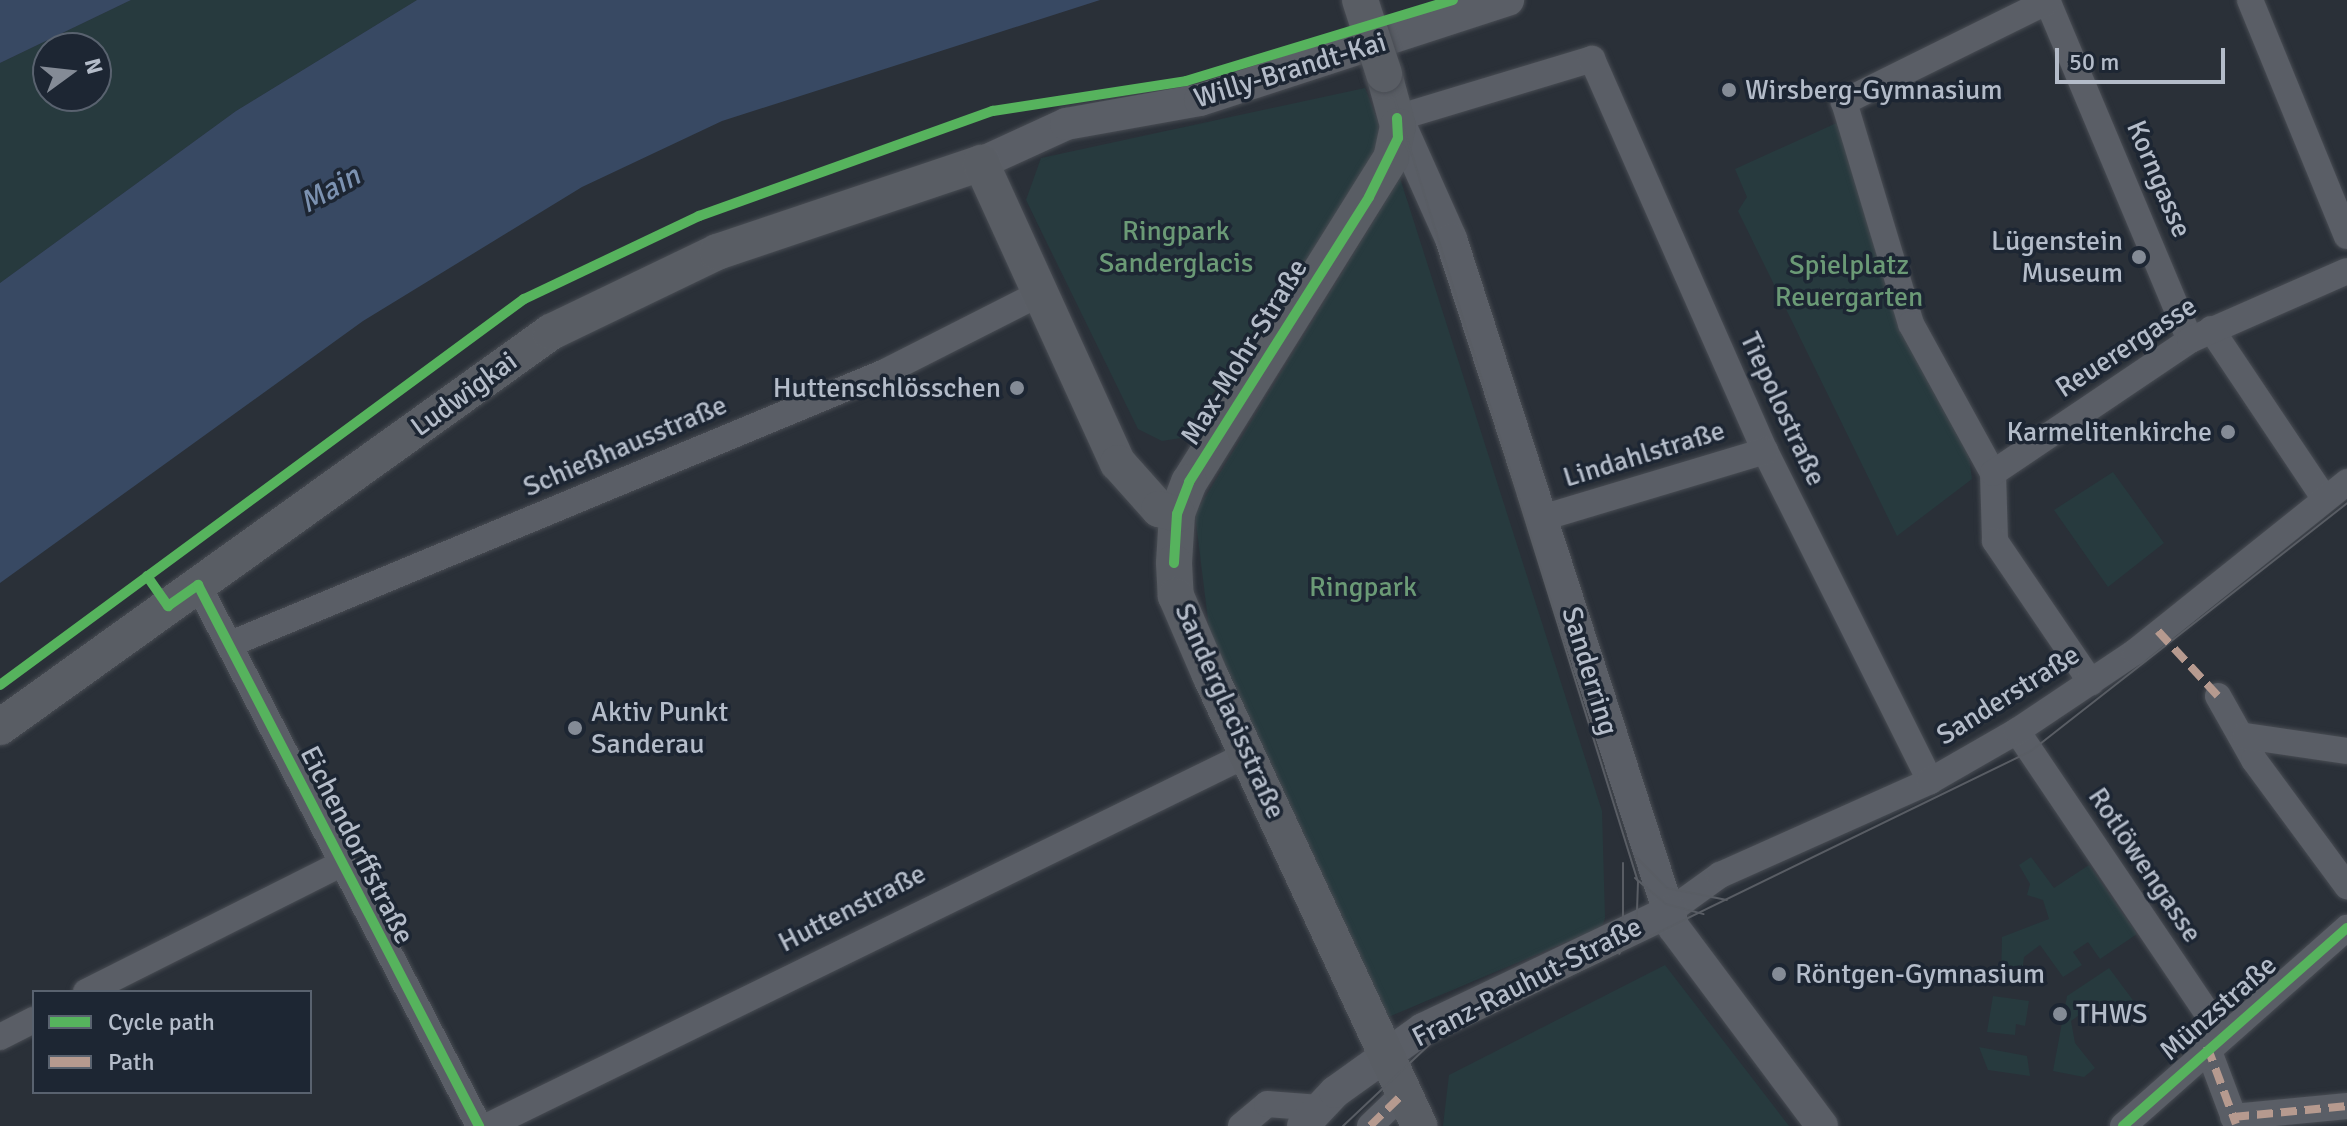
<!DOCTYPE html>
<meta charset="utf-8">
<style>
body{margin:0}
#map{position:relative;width:2347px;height:1126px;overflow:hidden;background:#2a3038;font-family:Signika,sans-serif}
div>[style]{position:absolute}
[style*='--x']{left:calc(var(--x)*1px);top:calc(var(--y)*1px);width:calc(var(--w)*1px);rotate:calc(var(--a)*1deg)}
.green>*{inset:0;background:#273a3e}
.water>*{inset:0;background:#384963}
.roads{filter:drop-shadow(0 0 2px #484c53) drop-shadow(0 0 2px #484c53)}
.minor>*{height:26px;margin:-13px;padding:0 13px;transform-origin:13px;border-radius:13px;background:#5a5e66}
.tertiary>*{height:32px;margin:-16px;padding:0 16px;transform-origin:16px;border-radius:16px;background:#5a5e66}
.secondary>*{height:36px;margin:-18px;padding:0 18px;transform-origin:18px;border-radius:18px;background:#595d64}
.tram>*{height:2px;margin:-1px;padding:0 1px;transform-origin:1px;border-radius:1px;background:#595d64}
.bridges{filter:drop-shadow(0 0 2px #484c53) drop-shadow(0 0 2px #484c53)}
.secondary-bridge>*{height:36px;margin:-18px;padding:0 18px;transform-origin:18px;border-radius:18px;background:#595d64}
.quiet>*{height:8px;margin-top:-4px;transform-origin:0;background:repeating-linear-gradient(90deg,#b69a8f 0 16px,transparent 0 24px)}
.cycleway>*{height:10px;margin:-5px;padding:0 5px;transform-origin:5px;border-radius:5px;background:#56b35d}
.dots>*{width:22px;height:22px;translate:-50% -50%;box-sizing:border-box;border:4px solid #1d2633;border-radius:50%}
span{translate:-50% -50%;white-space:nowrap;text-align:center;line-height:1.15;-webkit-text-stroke:7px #1d2633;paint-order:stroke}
.street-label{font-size:28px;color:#b4bcc9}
.poi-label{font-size:28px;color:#b4bcc9}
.left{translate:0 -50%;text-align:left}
.right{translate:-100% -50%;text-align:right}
.park-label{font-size:28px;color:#6b9a76}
.water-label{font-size:30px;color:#7c92b1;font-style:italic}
.legend{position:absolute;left:32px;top:990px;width:280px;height:104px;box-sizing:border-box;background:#1d2633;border:2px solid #59626f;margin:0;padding:10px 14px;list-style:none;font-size:24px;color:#b4bcc9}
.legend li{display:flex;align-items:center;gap:16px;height:40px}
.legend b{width:40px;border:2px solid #59626f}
.north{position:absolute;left:32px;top:32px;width:80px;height:80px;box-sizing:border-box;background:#1d2633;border:2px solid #59626f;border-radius:50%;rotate:75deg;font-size:22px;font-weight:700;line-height:32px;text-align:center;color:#b4bcc9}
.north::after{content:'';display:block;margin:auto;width:28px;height:36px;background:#848b96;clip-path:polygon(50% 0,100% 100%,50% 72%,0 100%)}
.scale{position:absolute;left:2055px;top:48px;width:170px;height:36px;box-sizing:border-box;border:4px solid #b4bcc9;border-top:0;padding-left:10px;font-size:24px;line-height:28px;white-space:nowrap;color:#b4bcc9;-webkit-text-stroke:6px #1d2633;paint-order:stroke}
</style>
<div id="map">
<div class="green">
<div style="clip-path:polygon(evenodd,131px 0,417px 0,236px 111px,0 283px,0 63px,131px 0,48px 48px,96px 48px,96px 96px,48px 96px,48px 48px)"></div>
<div style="clip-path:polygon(1365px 88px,1379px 124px,1377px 145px,1347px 205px,1181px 438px,1162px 441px,1138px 429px,1026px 200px,1041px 158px)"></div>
<div style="clip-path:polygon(1841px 121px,1889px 299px,1969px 457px,1972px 479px,1897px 536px,1738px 211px,1747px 197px,1735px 169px)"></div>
<div style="clip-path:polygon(1400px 178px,1602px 811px,1605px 918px,1602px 927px,1386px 1018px,1210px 636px,1195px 514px)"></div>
<div style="clip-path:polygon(2113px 472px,2164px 543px,2108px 587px,2054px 510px)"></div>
<div style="clip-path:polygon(2031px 857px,2054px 888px,2089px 865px,2137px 934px,2100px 959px,2088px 942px,2073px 952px,2082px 965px,2063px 977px,2040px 945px,2024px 957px,2021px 981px,2001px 979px,2002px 937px,2049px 919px,2043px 900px,2027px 895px,2030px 884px,2019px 865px)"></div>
<div style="clip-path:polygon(1665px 965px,1789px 1126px,1443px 1126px,1449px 1075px)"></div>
<div style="clip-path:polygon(2109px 968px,2135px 1003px,2117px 1015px,2097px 1002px,2071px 1021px,2075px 1043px,2095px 1068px,2084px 1077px,2053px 1071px,2067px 996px)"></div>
<div style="clip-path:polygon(1993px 996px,2029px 1001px,2025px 1026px,2016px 1024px,2015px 1035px,1987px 1032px)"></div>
<div style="clip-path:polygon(1979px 1047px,2027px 1056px,2030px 1076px,1988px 1070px)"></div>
</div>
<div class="water">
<div style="clip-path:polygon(0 0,131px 0,0 63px)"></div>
<div style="clip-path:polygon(417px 0,1100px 0,722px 121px,582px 187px,363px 321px,0 583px,0 283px,236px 111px)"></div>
</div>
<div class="roads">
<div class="minor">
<div style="--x:2047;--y:0;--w:369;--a:67.2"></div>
<div style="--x:2250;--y:0;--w:255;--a:67.7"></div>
<div style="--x:2048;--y:1;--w:228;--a:153.7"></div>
<div style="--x:1844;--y:102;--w:232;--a:73.2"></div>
<div style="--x:1911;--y:324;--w:170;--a:61.2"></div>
<div style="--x:1993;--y:473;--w:68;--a:88.3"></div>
<div style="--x:1995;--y:541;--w:171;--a:55.8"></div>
<div style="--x:1397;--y:118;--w:204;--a:-16.8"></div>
<div style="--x:1592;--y:59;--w:428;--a:66.2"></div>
<div style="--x:1765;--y:451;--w:369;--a:63.4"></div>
<div style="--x:2211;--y:329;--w:203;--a:56.2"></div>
<div style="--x:1993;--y:473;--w:238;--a:-34"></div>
<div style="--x:2190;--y:340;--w:171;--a:-23.7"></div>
<div style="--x:1542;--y:518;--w:233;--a:-16.7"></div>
<div style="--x:198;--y:585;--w:610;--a:62.55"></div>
<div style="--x:233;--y:643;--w:706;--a:-22.57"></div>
<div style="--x:885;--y:372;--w:170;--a:-26.9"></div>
<div style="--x:2218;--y:696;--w:73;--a:60.6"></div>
<div style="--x:2254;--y:760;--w:157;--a:53.6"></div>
<div style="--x:2017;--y:731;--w:365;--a:56"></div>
<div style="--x:2245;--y:736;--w:103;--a:8.4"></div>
<div style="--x:1670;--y:911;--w:62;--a:-35.8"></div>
<div style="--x:1720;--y:875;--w:230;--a:-24.1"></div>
<div style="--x:1930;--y:781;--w:100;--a:-29.9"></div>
<div style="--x:2017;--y:731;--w:142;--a:-33.8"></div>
<div style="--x:2135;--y:652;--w:272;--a:-38.7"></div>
<div style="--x:86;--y:992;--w:284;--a:-26.7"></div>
<div style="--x:0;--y:1037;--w:38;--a:-27"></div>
<div style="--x:2207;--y:1046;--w:85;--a:69.4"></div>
<div style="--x:2233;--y:1117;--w:115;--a:-5.5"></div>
<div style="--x:488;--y:1126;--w:846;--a:-26.08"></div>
<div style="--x:1241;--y:1126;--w:34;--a:-40"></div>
<div style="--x:1267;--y:1104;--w:53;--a:4.3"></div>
<div style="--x:1370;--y:1126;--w:46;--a:-44.1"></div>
<div style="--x:2123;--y:1126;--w:299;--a:-41.5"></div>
</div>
<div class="tertiary">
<div style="--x:1397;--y:118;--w:133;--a:65.9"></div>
<div style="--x:1451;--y:239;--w:724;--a:72.07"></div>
<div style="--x:1674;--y:928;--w:247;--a:53.2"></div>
<div style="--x:981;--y:163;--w:94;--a:-24.6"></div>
<div style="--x:1066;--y:124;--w:136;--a:-10.2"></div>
<div style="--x:1200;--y:100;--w:324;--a:-18"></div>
<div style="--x:1303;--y:1126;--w:47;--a:-46.7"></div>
<div style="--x:1335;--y:1092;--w:108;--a:-35.6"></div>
<div style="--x:1423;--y:1029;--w:274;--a:-25.5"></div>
</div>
<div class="secondary">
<div style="--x:1384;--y:74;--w:54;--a:74.9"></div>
<div style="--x:1398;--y:126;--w:33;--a:102"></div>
<div style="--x:1391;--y:158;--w:382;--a:121.9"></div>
<div style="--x:1189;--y:482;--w:34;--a:111"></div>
<div style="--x:1177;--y:514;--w:49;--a:93.5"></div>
<div style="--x:1174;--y:563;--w:33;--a:87"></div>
<div style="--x:1176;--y:596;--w:86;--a:66.7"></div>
<div style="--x:1210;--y:675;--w:497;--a:65.1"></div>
<div style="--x:0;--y:727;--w:678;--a:-35.64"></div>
<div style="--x:551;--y:332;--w:184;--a:-25.7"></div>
<div style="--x:717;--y:252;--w:279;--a:-18.6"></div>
<div style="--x:981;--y:163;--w:330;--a:65.5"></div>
<div style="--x:1118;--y:463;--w:62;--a:48.3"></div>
<div style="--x:1159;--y:509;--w:19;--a:16"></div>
</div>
</div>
<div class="tram">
<div style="--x:1364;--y:0;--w:924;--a:72.74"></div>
<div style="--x:1638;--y:882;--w:37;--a:92"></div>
<div style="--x:1637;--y:919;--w:39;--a:117"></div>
<div style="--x:1635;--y:856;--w:45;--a:45"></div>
<div style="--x:1667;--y:888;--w:61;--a:11.3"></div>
<div style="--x:1635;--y:878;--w:40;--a:40"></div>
<div style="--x:1666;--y:904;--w:39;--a:15"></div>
<div style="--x:1595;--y:962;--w:53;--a:-58.1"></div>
<div style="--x:1623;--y:917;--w:54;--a:-90"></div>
<div style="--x:1343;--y:1126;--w:121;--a:-43.3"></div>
<div style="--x:1431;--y:1043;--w:667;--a:-25.95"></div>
<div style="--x:2031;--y:751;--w:402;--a:-38.1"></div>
</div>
<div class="bridges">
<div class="secondary-bridge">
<div style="--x:1360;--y:0;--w:78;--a:72"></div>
</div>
</div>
<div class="quiet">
<div style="--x:2158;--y:631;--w:88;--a:47.3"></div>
<div style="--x:2207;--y:1046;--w:83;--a:69.6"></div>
<div style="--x:2233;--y:1117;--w:115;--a:-5.5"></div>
<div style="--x:1370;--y:1126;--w:46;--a:-44.1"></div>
</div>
<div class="cycleway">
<div style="--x:1174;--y:563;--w:49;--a:-86.5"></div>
<div style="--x:1177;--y:514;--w:34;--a:-69"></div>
<div style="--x:1189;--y:482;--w:337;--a:-57.7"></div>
<div style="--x:1369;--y:197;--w:66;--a:-63.8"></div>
<div style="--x:1398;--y:138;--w:20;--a:-93"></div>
<div style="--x:147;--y:576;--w:37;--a:55"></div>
<div style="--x:168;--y:606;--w:37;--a:-35"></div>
<div style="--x:198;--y:585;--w:610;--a:62.55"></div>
<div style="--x:0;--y:685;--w:651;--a:-36.38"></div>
<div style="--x:524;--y:299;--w:194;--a:-25.4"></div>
<div style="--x:699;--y:216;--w:312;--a:-19.7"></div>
<div style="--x:993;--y:111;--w:195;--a:-8.8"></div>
<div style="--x:1186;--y:81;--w:279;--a:-16.9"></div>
<div style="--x:2123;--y:1126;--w:299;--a:-41.5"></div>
</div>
<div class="dots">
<div style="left:1729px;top:90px;background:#848b96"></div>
<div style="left:2139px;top:257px;background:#848b96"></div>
<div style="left:1017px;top:388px;background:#848b96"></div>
<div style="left:2228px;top:432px;background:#848b96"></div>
<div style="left:575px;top:728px;background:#848b96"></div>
<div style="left:1779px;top:974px;background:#848b96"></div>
<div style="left:2060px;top:1014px;background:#848b96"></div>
</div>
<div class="street-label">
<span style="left:1290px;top:70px;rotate:-17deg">Willy-Brandt-Kai</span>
<span style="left:2159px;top:179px;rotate:67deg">Korngasse</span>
<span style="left:2126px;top:347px;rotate:-33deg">Reuerergasse</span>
<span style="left:1244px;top:352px;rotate:-58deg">Max-Mohr-Straße</span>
<span style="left:464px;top:394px;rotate:-36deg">Ludwigkai</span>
<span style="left:1783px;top:409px;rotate:65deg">Tiepolostraße</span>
<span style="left:625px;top:446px;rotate:-23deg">Schießhausstraße</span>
<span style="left:1644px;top:454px;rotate:-17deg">Lindahlstraße</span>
<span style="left:1590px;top:671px;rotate:73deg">Sanderring</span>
<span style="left:2008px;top:695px;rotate:-32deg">Sanderstraße</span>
<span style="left:1230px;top:711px;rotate:66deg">Sanderglacisstraße</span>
<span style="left:357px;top:845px;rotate:63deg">Eichendorffstraße</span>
<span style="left:2145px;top:865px;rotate:56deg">Rotlöwengasse</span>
<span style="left:852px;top:908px;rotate:-27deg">Huttenstraße</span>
<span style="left:1527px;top:982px;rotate:-27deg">Franz-Rauhut-Straße</span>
<span style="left:2218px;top:1008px;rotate:-41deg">Münzstraße</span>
</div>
<div class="poi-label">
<span class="left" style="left:1745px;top:90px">Wirsberg-Gymnasium</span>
<span class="right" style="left:2123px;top:257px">Lügenstein<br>Museum</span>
<span class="right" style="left:1001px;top:388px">Huttenschlösschen</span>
<span class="right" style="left:2212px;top:432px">Karmelitenkirche</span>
<span class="left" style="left:591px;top:728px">Aktiv Punkt<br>Sanderau</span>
<span class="left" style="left:1795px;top:974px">Röntgen-Gymnasium</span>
<span class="left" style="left:2076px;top:1014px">THWS</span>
</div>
<div class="park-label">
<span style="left:1176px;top:247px">Ringpark<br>Sanderglacis</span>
<span style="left:1849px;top:281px">Spielplatz<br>Reuergarten</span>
<span style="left:1363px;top:587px">Ringpark</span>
</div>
<div class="water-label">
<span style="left:330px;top:190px;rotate:-30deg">Main</span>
</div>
<ul class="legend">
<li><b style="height:10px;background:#56b35d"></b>Cycle path</li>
<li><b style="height:10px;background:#b69a8f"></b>Path</li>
</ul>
<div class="north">N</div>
<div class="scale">50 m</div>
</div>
